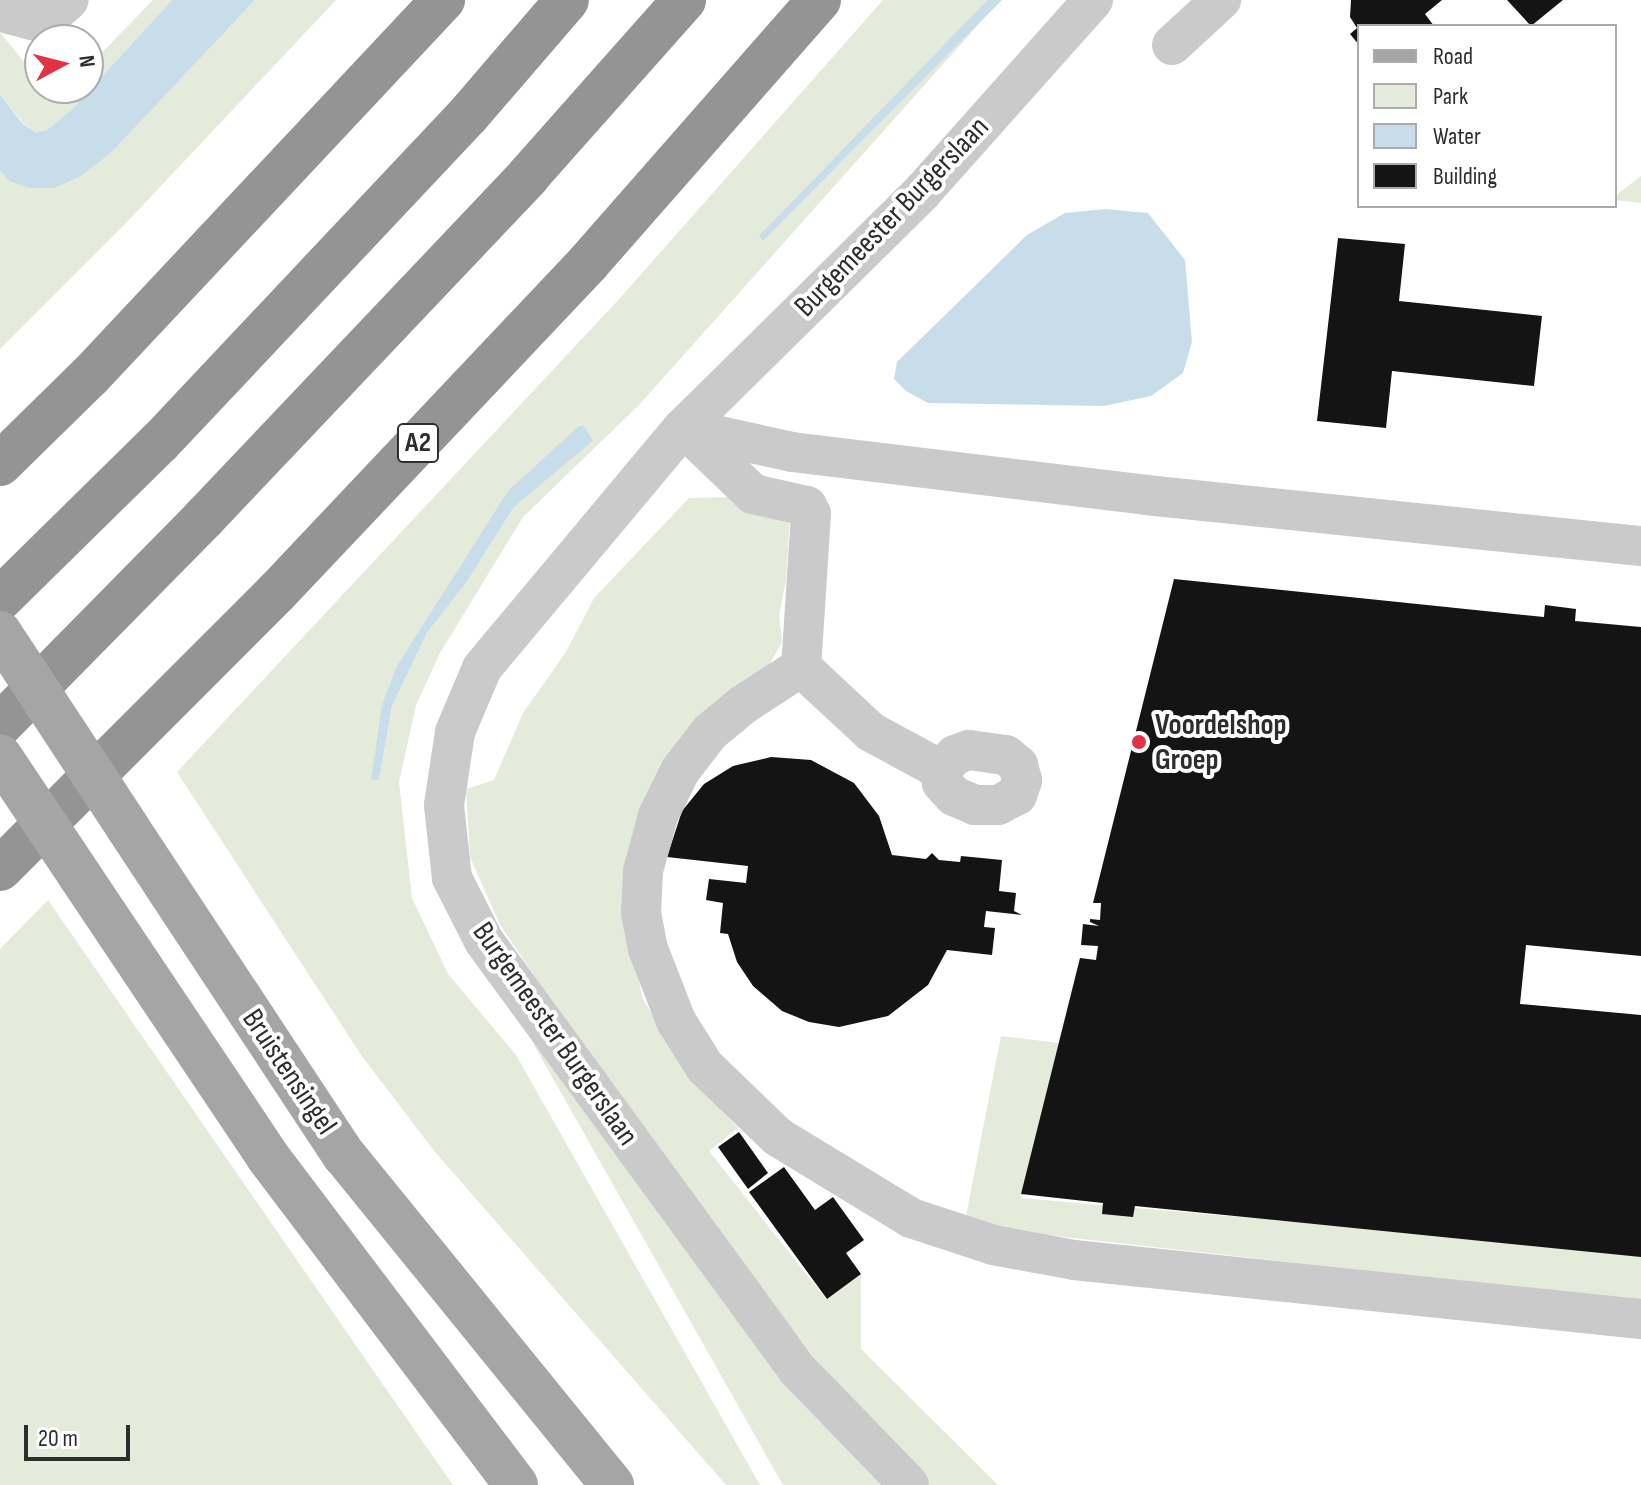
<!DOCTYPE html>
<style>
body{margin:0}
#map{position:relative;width:1641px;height:1485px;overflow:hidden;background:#fff;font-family:"Sofia Sans Condensed",sans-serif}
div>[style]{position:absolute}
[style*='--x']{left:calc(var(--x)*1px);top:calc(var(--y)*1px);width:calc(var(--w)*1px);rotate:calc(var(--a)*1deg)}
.green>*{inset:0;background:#e4ebdb}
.water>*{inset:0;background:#c7deea}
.building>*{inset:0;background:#141414}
.minor>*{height:40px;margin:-20px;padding:0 20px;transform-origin:20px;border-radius:20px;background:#cacaca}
.major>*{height:44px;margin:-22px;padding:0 22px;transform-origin:22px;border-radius:22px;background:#a5a5a5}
.highway>*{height:44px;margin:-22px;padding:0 22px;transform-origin:22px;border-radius:22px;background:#949494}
.major-bridge>*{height:44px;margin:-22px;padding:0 22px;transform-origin:22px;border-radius:22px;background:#a5a5a5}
.dots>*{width:22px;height:22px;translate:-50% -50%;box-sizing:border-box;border:4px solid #fff;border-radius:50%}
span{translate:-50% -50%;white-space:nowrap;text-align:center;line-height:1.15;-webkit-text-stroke:8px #fff;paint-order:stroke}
.shield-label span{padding:2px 6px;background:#fff;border:2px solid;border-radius:6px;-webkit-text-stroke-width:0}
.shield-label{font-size:28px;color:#2d2d2d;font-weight:700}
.street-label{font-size:30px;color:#2d2d2d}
.poi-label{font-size:30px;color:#2d2d2d;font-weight:700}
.left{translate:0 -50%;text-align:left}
.legend{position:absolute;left:1357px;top:24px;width:260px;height:184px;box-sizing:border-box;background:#fff;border:2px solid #ababab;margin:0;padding:10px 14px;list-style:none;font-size:24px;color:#2d2d2d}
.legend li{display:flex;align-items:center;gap:16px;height:40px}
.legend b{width:40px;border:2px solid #ababab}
.north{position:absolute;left:24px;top:24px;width:80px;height:80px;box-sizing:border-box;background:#fff;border:2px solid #ababab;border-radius:50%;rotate:83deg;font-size:22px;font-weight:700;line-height:32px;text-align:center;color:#2d2d2d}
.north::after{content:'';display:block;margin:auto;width:28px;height:36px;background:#e23247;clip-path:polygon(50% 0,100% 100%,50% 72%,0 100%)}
.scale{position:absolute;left:24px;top:1425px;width:106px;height:36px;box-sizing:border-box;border:4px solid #2d2d2d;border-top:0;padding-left:10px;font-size:24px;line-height:28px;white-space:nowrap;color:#2d2d2d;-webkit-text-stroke:6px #fff;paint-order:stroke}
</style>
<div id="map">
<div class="green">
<div style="clip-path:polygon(153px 0,172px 0,71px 110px,47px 130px,37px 134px,23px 123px,0 95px,0 32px,40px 82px,40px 88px,45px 88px,56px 101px,68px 88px,88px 88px,88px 67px)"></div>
<div style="clip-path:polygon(255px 0,336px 0,126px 223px,0 349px,0 171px,9px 181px,111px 153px)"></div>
<div style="clip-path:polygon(evenodd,883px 0,987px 0,760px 236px,763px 241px,987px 15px,639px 405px,523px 517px,440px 653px,416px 705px,399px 782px,412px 898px,448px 974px,516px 1055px,760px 1485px,726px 1485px,435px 1152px,361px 1055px,177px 772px,621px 297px,883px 0,593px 441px,514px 507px,466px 583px,427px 633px,392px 706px,379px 779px,382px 705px,508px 491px,593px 441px)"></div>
<div style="clip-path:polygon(1641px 176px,1641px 203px,1615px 200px,1615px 196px)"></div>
<div style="clip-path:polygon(735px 497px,790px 517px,786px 580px,779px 615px,782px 642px,761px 680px,657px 778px,626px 855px,627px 929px,643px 999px,686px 1072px,738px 1128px,709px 1151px,826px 1299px,861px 1274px,861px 1349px,998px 1485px,927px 1485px,809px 1351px,593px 1062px,500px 925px,470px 857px,466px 789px,494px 780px,523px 713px,566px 652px,594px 598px,689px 498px)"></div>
<div style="clip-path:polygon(48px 900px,377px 1376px,453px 1485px,0 1485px,0 949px)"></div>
<div style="clip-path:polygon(1001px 1036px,1059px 1043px,1021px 1198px,1641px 1252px,1641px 1301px,964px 1226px)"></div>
<div style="clip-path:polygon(541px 1043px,884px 1485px,783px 1485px,534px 1045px)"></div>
</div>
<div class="water">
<div style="clip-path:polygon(172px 0,255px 0,111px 153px,79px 177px,54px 188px,30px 188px,9px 181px,0 171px,0 95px,23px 124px,37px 133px,47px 130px,71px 110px)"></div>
<div style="clip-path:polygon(987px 0,1002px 0,763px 241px,759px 236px)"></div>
<div style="clip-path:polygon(1105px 209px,1148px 213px,1185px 260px,1192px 342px,1183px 373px,1151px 396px,1104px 406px,928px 403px,906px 391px,894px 379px,897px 362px,1027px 235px,1065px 213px)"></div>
<div style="clip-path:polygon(579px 426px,584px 426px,593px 441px,514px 507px,466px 583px,427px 633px,392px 706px,379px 780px,371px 780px,382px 705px,397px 666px,508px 491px)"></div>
</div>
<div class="building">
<div style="clip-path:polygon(1351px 0,1442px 0,1425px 14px,1434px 26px,1359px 26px,1359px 45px,1350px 34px,1357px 28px,1350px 17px)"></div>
<div style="clip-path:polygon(1507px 0,1563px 0,1531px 26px)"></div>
<div style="clip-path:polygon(1338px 238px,1405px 244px,1399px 301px,1542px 316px,1534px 386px,1392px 371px,1386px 428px,1317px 421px)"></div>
<div style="clip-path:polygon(1174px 579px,1544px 617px,1545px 605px,1576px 609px,1575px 621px,1641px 627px,1641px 956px,1526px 945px,1520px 1004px,1641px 1015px,1641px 1257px,1135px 1206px,1133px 1217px,1102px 1214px,1103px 1203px,1021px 1194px,1080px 958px,1096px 960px,1098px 946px,1081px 945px,1083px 924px,1099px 926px,1090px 922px,1090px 919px,1100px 920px,1101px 903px,1093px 903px)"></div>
<div style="clip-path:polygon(771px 757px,811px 760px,854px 783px,879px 816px,892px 855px,926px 859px,932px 853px,939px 860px,960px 862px,961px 856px,1002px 860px,999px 891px,1016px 893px,1014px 911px,1022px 915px,986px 911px,984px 927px,995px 928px,992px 955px,947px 950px,928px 985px,888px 1016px,839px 1027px,809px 1022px,782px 1011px,753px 986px,737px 962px,728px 934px,720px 933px,723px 903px,706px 900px,709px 879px,746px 883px,748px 866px,667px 857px,682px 811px,704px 784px,733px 766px)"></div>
<div style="clip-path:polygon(739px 1132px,768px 1173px,748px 1189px,718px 1147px)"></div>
<div style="clip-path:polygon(784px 1167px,815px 1210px,833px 1197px,864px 1240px,846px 1253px,861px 1274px,827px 1299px,749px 1192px)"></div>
</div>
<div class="minor">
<div style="--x:0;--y:2;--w:15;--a:53"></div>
<div style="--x:9;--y:14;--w:24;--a:15"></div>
<div style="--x:32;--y:20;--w:24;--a:-19"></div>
<div style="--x:55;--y:12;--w:18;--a:-41"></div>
<div style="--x:1172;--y:45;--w:67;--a:-42.6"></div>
<div style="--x:683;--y:428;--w:112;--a:12.4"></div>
<div style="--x:792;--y:452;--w:357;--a:6.9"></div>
<div style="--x:1146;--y:495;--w:498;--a:5.9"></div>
<div style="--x:685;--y:429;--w:94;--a:43.7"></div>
<div style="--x:753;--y:494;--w:55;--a:12.5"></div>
<div style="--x:807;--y:506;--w:9;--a:63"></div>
<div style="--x:811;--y:514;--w:153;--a:93.7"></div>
<div style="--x:801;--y:667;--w:68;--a:147"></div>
<div style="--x:744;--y:704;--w:44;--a:140.5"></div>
<div style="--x:710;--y:732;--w:49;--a:127.6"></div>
<div style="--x:680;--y:771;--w:50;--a:116.1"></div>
<div style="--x:658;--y:816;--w:57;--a:105.3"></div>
<div style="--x:643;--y:871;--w:42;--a:92.7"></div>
<div style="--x:641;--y:913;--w:37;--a:79"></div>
<div style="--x:648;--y:949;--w:77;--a:68.7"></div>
<div style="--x:676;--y:1021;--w:54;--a:57.8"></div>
<div style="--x:705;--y:1067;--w:101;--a:43.8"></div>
<div style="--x:778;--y:1137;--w:156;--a:31.3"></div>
<div style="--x:911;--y:1218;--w:86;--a:18.2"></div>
<div style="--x:993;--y:1245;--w:82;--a:10.5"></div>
<div style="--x:1074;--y:1260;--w:570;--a:5.94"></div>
<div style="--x:801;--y:667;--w:96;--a:42.9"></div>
<div style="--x:871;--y:732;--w:80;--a:28.5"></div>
<div style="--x:969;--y:750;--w:37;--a:8"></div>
<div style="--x:1006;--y:755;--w:16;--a:40"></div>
<div style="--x:1018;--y:765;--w:16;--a:75"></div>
<div style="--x:1022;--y:780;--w:16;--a:108"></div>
<div style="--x:1017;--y:795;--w:21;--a:152"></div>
<div style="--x:998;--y:805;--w:23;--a:180"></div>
<div style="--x:975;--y:805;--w:23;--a:-157"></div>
<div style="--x:954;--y:796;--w:18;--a:-133"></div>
<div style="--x:942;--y:783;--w:13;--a:-94"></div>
<div style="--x:941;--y:770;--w:21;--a:-47"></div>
<div style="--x:955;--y:755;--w:15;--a:-20"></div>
<div style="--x:909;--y:1485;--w:161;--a:-134"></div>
<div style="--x:797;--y:1369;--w:530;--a:-126.18"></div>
<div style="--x:484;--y:941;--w:71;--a:-116.9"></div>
<div style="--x:452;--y:878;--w:73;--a:-96.3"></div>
<div style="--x:444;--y:805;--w:74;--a:-81.4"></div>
<div style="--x:455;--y:732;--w:69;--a:-67.1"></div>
<div style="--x:482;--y:668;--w:313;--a:-50.1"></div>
<div style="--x:683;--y:428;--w:336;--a:-44.6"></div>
<div style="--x:922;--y:192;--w:257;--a:-48.3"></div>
</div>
<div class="major">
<div style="--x:128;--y:828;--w:392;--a:56.6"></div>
<div style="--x:344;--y:1155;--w:425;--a:50.9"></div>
<div style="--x:80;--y:876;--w:338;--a:56.2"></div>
<div style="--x:268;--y:1157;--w:411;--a:52.9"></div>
</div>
<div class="highway">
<div style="--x:0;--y:464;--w:126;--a:-44.4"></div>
<div style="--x:90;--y:376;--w:516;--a:-46.81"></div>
<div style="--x:0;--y:599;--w:224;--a:-44.5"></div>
<div style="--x:160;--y:442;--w:451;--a:-46.7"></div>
<div style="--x:469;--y:114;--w:150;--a:-49.3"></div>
<div style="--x:0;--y:725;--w:291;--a:-45.4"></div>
<div style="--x:204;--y:518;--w:471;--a:-46.5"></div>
<div style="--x:528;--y:176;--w:235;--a:-48.4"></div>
<div style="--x:0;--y:869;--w:392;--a:-45"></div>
<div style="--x:277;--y:592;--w:453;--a:-46.6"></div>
<div style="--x:588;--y:263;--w:350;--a:-48.7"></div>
</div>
<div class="major-bridge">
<div style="--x:0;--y:633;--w:233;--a:56.7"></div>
<div style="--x:0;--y:756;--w:144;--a:56.3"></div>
</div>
<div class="dots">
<div style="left:1139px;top:742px;background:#e23247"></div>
</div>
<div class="shield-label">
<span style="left:418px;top:443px">A2</span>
</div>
<div class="street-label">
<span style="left:892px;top:217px;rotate:-46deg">Burgemeester Burgerslaan</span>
<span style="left:555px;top:1034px;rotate:55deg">Burgemeester Burgerslaan</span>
<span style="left:289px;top:1072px;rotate:56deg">Bruistensingel</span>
</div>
<div class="poi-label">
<span class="left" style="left:1155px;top:742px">Voordelshop<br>Groep</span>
</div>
<ul class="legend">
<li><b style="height:10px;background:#a5a5a5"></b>Road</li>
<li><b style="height:22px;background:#e4ebdb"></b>Park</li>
<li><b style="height:22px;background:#c7deea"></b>Water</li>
<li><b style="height:22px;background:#141414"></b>Building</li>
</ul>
<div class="north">N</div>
<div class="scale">20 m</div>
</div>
